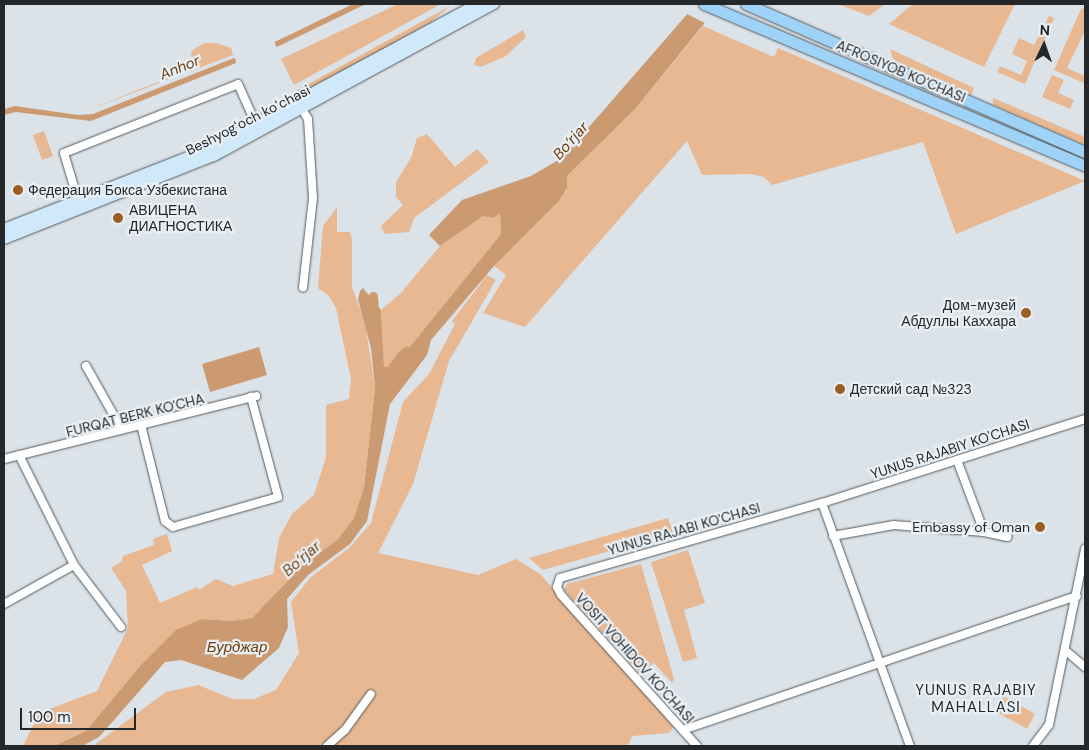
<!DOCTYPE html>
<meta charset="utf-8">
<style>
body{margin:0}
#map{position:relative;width:1089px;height:750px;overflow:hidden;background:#dbe2e8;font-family:"DM Sans",sans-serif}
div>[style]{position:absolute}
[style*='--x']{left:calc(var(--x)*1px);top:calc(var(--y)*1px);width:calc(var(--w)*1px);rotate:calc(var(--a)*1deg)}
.green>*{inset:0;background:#e7b892}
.water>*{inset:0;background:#cb9a71}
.pier>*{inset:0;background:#dbe2e8}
.canal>*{height:9px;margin:-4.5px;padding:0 4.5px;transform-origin:4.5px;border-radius:4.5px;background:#cb9a71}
.roads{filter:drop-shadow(0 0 1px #535a5e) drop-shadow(0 0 1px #535a5e)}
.minor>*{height:8px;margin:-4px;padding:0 4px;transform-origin:4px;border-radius:4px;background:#fff}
.secondary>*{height:10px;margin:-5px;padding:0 5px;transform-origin:5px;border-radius:5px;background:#cfe8fa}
.primary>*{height:11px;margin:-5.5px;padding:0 5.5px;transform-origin:5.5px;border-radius:5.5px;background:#9ed2f6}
.dots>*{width:14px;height:14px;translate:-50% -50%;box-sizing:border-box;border:2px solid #e8eff5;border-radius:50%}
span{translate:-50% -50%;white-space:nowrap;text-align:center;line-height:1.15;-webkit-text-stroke:4.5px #e8eff5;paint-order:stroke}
.street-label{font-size:14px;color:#25282a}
.poi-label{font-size:14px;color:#25282a}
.left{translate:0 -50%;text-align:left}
.right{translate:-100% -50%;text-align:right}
.water-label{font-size:15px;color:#6d3e0b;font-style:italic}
.neighbourhood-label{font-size:15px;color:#25282a;letter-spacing:1px}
.frame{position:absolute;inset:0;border:5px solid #25282a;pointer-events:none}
.north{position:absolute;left:1019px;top:20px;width:50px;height:50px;-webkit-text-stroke:4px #e8eff5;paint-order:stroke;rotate:3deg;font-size:14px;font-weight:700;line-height:20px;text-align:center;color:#25282a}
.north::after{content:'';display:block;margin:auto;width:18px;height:22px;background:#25282a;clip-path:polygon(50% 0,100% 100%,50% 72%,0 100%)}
.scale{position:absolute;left:20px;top:708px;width:116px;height:22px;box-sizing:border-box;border:2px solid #25282a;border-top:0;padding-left:6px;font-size:15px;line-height:18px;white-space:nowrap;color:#25282a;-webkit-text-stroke:4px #e8eff5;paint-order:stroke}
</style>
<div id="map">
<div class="green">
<div style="clip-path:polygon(398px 4px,441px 4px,294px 85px,281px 59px)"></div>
<div style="clip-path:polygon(838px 4px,885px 4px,869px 16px)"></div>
<div style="clip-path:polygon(913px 4px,1015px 4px,984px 67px,889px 24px)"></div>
<div style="clip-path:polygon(450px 6px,431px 22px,302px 96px,294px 92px)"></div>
<div style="clip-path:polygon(1085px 8px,1085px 31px,1067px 68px,1085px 76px,1084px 83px,1054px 70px,1081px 9px)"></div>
<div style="clip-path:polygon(1049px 16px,1054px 18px,1025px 84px,997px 72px,1000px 66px,1021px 75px,1027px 61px,1012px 54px,1019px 38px,1034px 45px)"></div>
<div style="clip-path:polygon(703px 26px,774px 57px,778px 48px,1085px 181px,956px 234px,923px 142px,772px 185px,764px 177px,751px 174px,702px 175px,687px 141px,525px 327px,483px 313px,506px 275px,494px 266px,559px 201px,567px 188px,567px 176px,635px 109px)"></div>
<div style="clip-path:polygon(523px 30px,526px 37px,506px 56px,481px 67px,474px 65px,476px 58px)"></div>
<div style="clip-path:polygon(216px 43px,231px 48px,233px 55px,80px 113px,193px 68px,191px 52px,195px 48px,205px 43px)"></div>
<div style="clip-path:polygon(890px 49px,974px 88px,971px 95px,900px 63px,893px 59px)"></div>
<div style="clip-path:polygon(1052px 75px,1064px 80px,1058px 93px,1074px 100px,1070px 109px,1042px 97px)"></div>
<div style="clip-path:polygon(993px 98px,1085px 137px,1085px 145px,993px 105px)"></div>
<div style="clip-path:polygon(44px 131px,53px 156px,42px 160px,33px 135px)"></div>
<div style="clip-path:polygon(427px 134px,455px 167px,477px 149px,489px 162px,414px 218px,409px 232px,385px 234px,381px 226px,403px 205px,396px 197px,396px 182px,411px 158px,417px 138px)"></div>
<div style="clip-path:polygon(337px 207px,337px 232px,350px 232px,352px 239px,352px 287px,365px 322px,375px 388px,364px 487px,354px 518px,338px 539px,301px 567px,252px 618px,232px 621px,202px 619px,140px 666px,86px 731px,54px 746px,23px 746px,39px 713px,97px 691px,128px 628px,126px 591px,111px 568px,122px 561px,123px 556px,154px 545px,153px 539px,167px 534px,172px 551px,142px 565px,160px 603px,197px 587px,199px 590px,216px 579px,233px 586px,273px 574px,279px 538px,292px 514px,314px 495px,326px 457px,326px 405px,349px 399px,351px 379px,336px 308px,329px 296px,318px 288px,323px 226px)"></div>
<div style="clip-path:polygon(500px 212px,501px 234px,409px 348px,389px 367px,384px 368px,381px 310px,401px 293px,440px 246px,483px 216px)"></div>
<div style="clip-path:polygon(487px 275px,496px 280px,449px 361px,413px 484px,378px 553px,478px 575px,516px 559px,540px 574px,675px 725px,669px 733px,632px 736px,628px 746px,93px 746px,166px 692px,198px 685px,233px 699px,254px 699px,276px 690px,299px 653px,291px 602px,311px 577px,349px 548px,371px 523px,403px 402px,429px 374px,455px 324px,452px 321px)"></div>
<div style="clip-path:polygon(668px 518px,673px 533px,543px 570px,529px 558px)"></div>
<div style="clip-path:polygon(688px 550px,705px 603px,684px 610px,697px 658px,683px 662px,651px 562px)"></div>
<div style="clip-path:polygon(641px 564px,674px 679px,672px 683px,654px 663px,641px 674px,564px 590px,567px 584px)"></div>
<div style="clip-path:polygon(1003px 696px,1035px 714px,1027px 729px,995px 711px)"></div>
</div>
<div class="water">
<div style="clip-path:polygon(353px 4px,366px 4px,281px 45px,91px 121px,16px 112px,4px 115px,4px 109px,15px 106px,78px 115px,93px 114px,279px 40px)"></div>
<div style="clip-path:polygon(696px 4px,720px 4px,635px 109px,567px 176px,567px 188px,559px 201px,494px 266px,431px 340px,427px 355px,390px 404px,367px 521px,350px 544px,308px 575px,287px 599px,288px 627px,279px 648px,242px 680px,181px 660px,165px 662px,99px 737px,82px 746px,54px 746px,86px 731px,140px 666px,176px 630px,202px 619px,232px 621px,252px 618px,301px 567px,338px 539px,354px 518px,364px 487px,375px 388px,371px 348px,358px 299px,360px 291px,363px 288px,381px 310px,384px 367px,388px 367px,398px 353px,406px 346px,409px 348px,501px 234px,500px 213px,493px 218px,483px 216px,440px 246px,429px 235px,462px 200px,531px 176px,562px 158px)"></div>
<div style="clip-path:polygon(259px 347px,267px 375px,210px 392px,202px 364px)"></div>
</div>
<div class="pier">
<div style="clip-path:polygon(693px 4px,723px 4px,707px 24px,685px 13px)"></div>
<div style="clip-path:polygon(274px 40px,277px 49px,237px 65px,234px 56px)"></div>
</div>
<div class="canal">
<div style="--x:373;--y:296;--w:15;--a:86"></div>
</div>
<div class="roads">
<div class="minor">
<div style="--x:299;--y:104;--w:17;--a:59"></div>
<div style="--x:308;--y:119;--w:79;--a:86.4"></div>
<div style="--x:313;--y:198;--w:90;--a:96.4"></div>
<div style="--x:78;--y:200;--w:49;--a:-106.6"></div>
<div style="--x:64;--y:153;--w:187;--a:-21.6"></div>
<div style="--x:238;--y:84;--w:44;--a:65.8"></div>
<div style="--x:86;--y:366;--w:73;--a:60.6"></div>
<div style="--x:141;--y:425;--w:99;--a:76"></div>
<div style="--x:165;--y:521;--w:10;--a:37"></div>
<div style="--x:173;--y:527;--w:109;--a:-15.9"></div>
<div style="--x:278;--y:497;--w:104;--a:-105.1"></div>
<div style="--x:19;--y:455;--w:123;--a:63.4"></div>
<div style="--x:74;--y:565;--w:78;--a:52.8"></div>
<div style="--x:4;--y:459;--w:260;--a:-14"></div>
<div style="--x:957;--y:460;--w:77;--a:69.4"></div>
<div style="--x:984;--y:532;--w:24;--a:12"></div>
<div style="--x:822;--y:503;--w:258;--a:70.1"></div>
<div style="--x:833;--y:536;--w:62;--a:-10.2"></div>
<div style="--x:894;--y:525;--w:90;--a:4.4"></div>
<div style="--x:4;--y:604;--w:80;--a:-29.1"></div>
<div style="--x:1066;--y:651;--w:25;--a:40"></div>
<div style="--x:683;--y:730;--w:416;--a:-18.8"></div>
<div style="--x:327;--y:746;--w:24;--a:-42"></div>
<div style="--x:345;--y:730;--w:44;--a:-54.2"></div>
<div style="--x:697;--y:746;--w:203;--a:-132"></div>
<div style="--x:561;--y:595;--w:9;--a:-117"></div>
<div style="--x:557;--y:587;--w:9;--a:-72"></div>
<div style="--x:560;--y:578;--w:273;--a:-16"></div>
<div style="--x:822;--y:503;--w:276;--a:-17.7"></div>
<div style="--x:1033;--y:746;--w:26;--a:-53"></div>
<div style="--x:1049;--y:725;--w:180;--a:-78.4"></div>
</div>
<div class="secondary">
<div style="--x:4;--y:229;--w:217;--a:-21.4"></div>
<div style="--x:206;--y:150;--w:308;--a:-28.3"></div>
<div style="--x:4;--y:239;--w:226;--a:-21.6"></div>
<div style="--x:214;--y:156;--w:319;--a:-28.5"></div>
</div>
<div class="primary">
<div style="--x:704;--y:4;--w:414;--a:23"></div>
<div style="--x:746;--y:4;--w:370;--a:23.6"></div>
</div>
</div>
<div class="dots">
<div style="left:18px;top:190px;background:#9b5e22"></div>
<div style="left:118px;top:218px;background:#9b5e22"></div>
<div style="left:1026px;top:313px;background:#9b5e22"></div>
<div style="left:840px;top:389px;background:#9b5e22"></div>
<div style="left:1040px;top:527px;background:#9b5e22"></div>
</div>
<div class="street-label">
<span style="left:901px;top:71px;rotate:23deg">AFROSIYOB KO'CHASI</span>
<span style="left:248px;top:120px;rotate:-27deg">Beshyogʻoch koʻchasi</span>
<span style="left:135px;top:415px;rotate:-14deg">FURQAT BERK KO'CHA</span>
<span style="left:950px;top:449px;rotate:-18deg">YUNUS RAJABIY KO'CHASI</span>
<span style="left:684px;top:529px;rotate:-16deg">YUNUS RAJABI KO'CHASI</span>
<span style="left:635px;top:658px;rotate:48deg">VOSIT VOHIDOV KO'CHASI</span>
</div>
<div class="poi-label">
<span class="left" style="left:28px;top:190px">Федерация Бокса Узбекистана</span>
<span class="left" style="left:129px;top:218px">АВИЦЕНА<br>ДИАГНОСТИКА</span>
<span class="right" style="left:1016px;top:313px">Дом-музей<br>Абдуллы Каххара</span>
<span class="left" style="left:850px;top:389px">Детский сад №323</span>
<span class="right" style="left:1030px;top:527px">Embassy of Oman</span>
</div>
<div class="water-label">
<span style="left:180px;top:68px;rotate:-22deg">Anhor</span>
<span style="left:571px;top:141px;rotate:-48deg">Bo‘rjar</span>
<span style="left:302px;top:559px;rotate:-41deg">Bo‘rjar</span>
<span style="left:237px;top:648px">Бурджар</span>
</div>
<div class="neighbourhood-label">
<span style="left:976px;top:699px">YUNUS RAJABIY<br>MAHALLASI</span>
</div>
<div class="frame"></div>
<div class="north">N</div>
<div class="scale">100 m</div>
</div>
